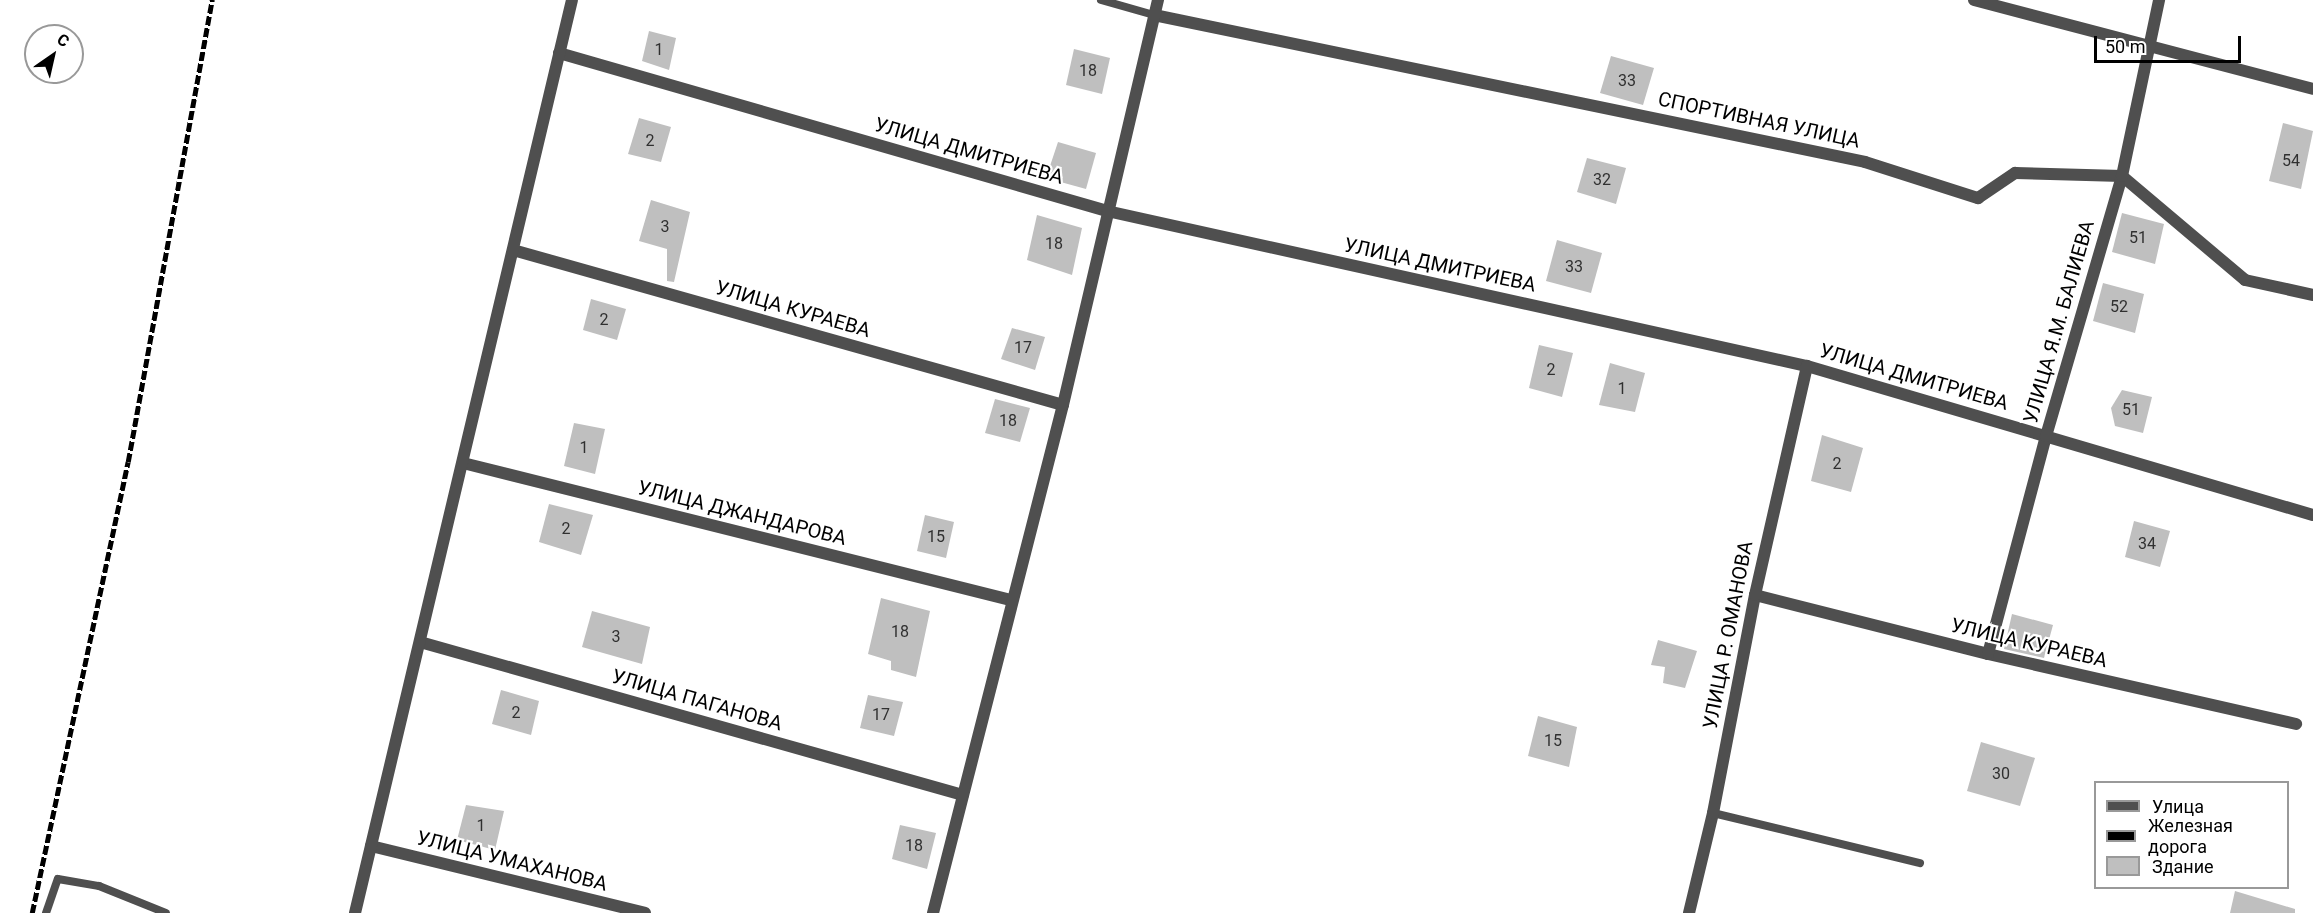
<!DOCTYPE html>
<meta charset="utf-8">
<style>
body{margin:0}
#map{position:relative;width:2313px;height:913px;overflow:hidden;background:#fff;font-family:Roboto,sans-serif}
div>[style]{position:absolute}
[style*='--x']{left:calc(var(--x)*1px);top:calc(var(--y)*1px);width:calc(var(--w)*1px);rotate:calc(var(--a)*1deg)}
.building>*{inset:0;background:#bfbfbf}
.service>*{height:8px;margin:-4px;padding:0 4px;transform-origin:4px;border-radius:4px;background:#4f4f4f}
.minor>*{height:12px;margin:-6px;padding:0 6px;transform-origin:6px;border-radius:6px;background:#4f4f4f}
.rail>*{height:4.5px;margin-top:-2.25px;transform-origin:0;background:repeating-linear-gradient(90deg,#000 0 9px,transparent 0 12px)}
span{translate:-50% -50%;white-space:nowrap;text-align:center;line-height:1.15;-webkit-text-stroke:4.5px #fff;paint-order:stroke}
.number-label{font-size:16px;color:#303030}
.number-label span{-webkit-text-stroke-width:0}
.street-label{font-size:20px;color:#000}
.legend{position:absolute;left:2094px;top:781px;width:195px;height:108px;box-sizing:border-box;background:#fff;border:2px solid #999;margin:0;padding:8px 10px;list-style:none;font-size:18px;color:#000}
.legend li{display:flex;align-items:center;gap:12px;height:30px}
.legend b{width:30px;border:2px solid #999}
.north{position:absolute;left:24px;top:24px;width:60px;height:60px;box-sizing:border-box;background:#fff;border:2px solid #999;border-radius:50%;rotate:34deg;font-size:16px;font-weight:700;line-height:24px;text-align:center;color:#000}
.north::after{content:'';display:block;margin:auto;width:21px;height:27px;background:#000;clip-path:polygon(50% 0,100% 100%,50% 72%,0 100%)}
.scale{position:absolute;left:2094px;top:36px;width:147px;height:27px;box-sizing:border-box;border:3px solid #000;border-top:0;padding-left:8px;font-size:18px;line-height:21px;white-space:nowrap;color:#000;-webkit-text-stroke:4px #fff;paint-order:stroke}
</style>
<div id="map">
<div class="building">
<div style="clip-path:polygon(649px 31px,676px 38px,669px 70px,642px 61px)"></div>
<div style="clip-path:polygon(1074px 49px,1110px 58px,1102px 94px,1066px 85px)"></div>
<div style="clip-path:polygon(1611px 56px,1654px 68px,1643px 105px,1600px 93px)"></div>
<div style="clip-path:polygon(639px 118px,671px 127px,661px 162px,628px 154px)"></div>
<div style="clip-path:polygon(2283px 123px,2313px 131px,2301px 189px,2269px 181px)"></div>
<div style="clip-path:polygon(1058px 142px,1096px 153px,1086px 189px,1046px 178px)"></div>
<div style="clip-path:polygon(1587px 158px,1626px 168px,1616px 204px,1577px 192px)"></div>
<div style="clip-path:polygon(651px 200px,690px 212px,674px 282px,667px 281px,667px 249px,639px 241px)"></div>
<div style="clip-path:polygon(2122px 213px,2164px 224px,2155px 264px,2112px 252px)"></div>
<div style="clip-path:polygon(1037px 215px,1082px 228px,1072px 275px,1027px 260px)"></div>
<div style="clip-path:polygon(1557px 240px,1602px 253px,1591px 293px,1546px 281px)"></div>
<div style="clip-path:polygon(2103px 283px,2144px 294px,2135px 333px,2093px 321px)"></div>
<div style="clip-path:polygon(591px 299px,626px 309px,617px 340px,583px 330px)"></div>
<div style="clip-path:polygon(1012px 328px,1045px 337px,1035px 370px,1001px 359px)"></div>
<div style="clip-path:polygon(1539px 345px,1573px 353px,1562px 397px,1529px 388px)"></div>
<div style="clip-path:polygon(1610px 363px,1645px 373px,1635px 412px,1599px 405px)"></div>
<div style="clip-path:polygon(2122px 390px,2152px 397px,2143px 433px,2115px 426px,2111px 408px)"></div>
<div style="clip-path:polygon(995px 399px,1030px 408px,1020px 442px,985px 433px)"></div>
<div style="clip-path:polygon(574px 423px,605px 429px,595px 474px,564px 466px)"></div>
<div style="clip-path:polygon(1822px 435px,1863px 448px,1851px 492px,1811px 481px)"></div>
<div style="clip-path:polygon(549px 504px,593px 515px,581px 555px,539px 542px)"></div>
<div style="clip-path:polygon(925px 515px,954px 522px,946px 558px,917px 551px)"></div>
<div style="clip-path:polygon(2134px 521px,2170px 531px,2160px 567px,2125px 557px)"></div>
<div style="clip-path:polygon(881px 598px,930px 611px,916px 677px,891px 670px,891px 661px,868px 654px)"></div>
<div style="clip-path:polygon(592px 611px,650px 627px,642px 664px,582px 647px)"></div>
<div style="clip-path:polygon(2012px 614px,2053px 625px,2044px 658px,2004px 649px)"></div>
<div style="clip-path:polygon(1658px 640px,1697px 651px,1685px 688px,1663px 683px,1665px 667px,1651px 665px)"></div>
<div style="clip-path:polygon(501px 690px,539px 701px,531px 735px,492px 724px)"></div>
<div style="clip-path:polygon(868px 695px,903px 702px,894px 736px,860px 728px)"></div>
<div style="clip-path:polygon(1538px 716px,1577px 727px,1569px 767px,1528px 756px)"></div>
<div style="clip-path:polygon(1981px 742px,2035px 758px,2020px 806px,1967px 791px)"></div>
<div style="clip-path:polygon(466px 805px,504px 811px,495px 850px,457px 840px)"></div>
<div style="clip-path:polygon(900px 825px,936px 833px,927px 869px,892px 859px)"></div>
<div style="clip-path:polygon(2235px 891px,2295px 909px,2295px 913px,2230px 913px)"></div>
</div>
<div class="service">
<div style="--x:1101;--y:0;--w:55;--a:15.8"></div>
<div style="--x:1713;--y:813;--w:213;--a:13.6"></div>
<div style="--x:46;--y:913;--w:36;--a:-71"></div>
<div style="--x:58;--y:879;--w:42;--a:9.7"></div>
<div style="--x:99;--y:886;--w:72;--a:21.9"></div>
</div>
<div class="minor">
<div style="--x:1974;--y:0;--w:350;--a:14.7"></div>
<div style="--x:1154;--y:15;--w:726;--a:11.68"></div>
<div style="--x:1865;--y:162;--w:119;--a:17.7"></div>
<div style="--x:1978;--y:198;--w:45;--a:-34"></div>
<div style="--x:2015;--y:173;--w:107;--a:1.6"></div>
<div style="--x:2122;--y:176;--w:161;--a:40.2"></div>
<div style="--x:2245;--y:280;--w:70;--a:12.4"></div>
<div style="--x:559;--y:53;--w:570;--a:16.08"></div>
<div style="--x:1107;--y:211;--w:717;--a:12.49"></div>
<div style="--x:1807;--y:366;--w:527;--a:16.41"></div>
<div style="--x:513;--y:250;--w:571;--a:15.74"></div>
<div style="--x:463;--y:463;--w:565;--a:14.04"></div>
<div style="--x:1755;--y:595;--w:240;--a:14.2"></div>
<div style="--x:1988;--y:654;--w:316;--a:12.8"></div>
<div style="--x:420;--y:642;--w:564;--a:15.74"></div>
<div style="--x:1988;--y:654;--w:226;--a:-75.1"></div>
<div style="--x:2046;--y:436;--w:271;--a:-73.7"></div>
<div style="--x:2122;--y:176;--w:180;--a:-78.1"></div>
<div style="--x:371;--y:846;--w:282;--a:13.7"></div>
<div style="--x:355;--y:913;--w:938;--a:-76.63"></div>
<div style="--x:933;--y:913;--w:524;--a:-75.65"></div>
<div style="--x:1063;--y:405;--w:416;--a:-76.8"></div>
<div style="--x:1689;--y:913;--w:103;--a:-76.5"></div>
<div style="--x:1713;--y:813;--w:222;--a:-79.1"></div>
<div style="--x:1755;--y:595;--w:235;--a:-77.2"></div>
</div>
<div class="rail">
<div style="--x:32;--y:913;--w:461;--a:-78"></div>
<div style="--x:128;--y:462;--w:470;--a:-79.7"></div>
</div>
<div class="number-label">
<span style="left:659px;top:50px">1</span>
<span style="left:1088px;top:71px">18</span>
<span style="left:1627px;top:81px">33</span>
<span style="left:650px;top:141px">2</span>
<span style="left:2291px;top:161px">54</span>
<span style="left:1602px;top:180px">32</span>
<span style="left:665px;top:227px">3</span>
<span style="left:2138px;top:238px">51</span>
<span style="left:1054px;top:244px">18</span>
<span style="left:1574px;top:267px">33</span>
<span style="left:2119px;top:307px">52</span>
<span style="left:604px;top:320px">2</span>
<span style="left:1023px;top:348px">17</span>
<span style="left:1551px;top:370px">2</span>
<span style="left:1622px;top:389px">1</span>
<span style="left:2131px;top:410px">51</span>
<span style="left:1008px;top:421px">18</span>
<span style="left:584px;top:448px">1</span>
<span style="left:1837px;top:464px">2</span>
<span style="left:566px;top:529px">2</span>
<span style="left:936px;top:537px">15</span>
<span style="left:2147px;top:544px">34</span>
<span style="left:900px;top:632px">18</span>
<span style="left:616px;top:637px">3</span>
<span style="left:516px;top:713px">2</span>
<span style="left:881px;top:715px">17</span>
<span style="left:1553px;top:741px">15</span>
<span style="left:2001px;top:774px">30</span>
<span style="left:481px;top:826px">1</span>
<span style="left:914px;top:846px">18</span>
</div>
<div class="street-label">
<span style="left:1759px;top:120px;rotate:12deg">СПОРТИВНАЯ УЛИЦА</span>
<span style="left:969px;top:151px;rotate:16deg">УЛИЦА ДМИТРИЕВА</span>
<span style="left:1440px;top:265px;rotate:12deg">УЛИЦА ДМИТРИЕВА</span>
<span style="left:793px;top:309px;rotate:16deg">УЛИЦА КУРАЕВА</span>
<span style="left:2059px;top:322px;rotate:-74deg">УЛИЦА Я.М. БАЛИЕВА</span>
<span style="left:1914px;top:377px;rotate:16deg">УЛИЦА ДМИТРИЕВА</span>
<span style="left:742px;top:513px;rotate:14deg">УЛИЦА ДЖАНДАРОВА</span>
<span style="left:1728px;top:635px;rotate:-79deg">УЛИЦА Р. ОМАНОВА</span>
<span style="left:2029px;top:643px;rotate:13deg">УЛИЦА КУРАЕВА</span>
<span style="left:697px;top:700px;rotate:16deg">УЛИЦА ПАГАНОВА</span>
<span style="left:512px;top:861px;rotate:14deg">УЛИЦА УМАХАНОВА</span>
</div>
<ul class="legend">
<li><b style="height:8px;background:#4f4f4f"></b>Улица</li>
<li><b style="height:8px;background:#000"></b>Железная дорога</li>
<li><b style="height:16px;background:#bfbfbf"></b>Здание</li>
</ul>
<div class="north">С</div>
<div class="scale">50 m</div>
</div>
